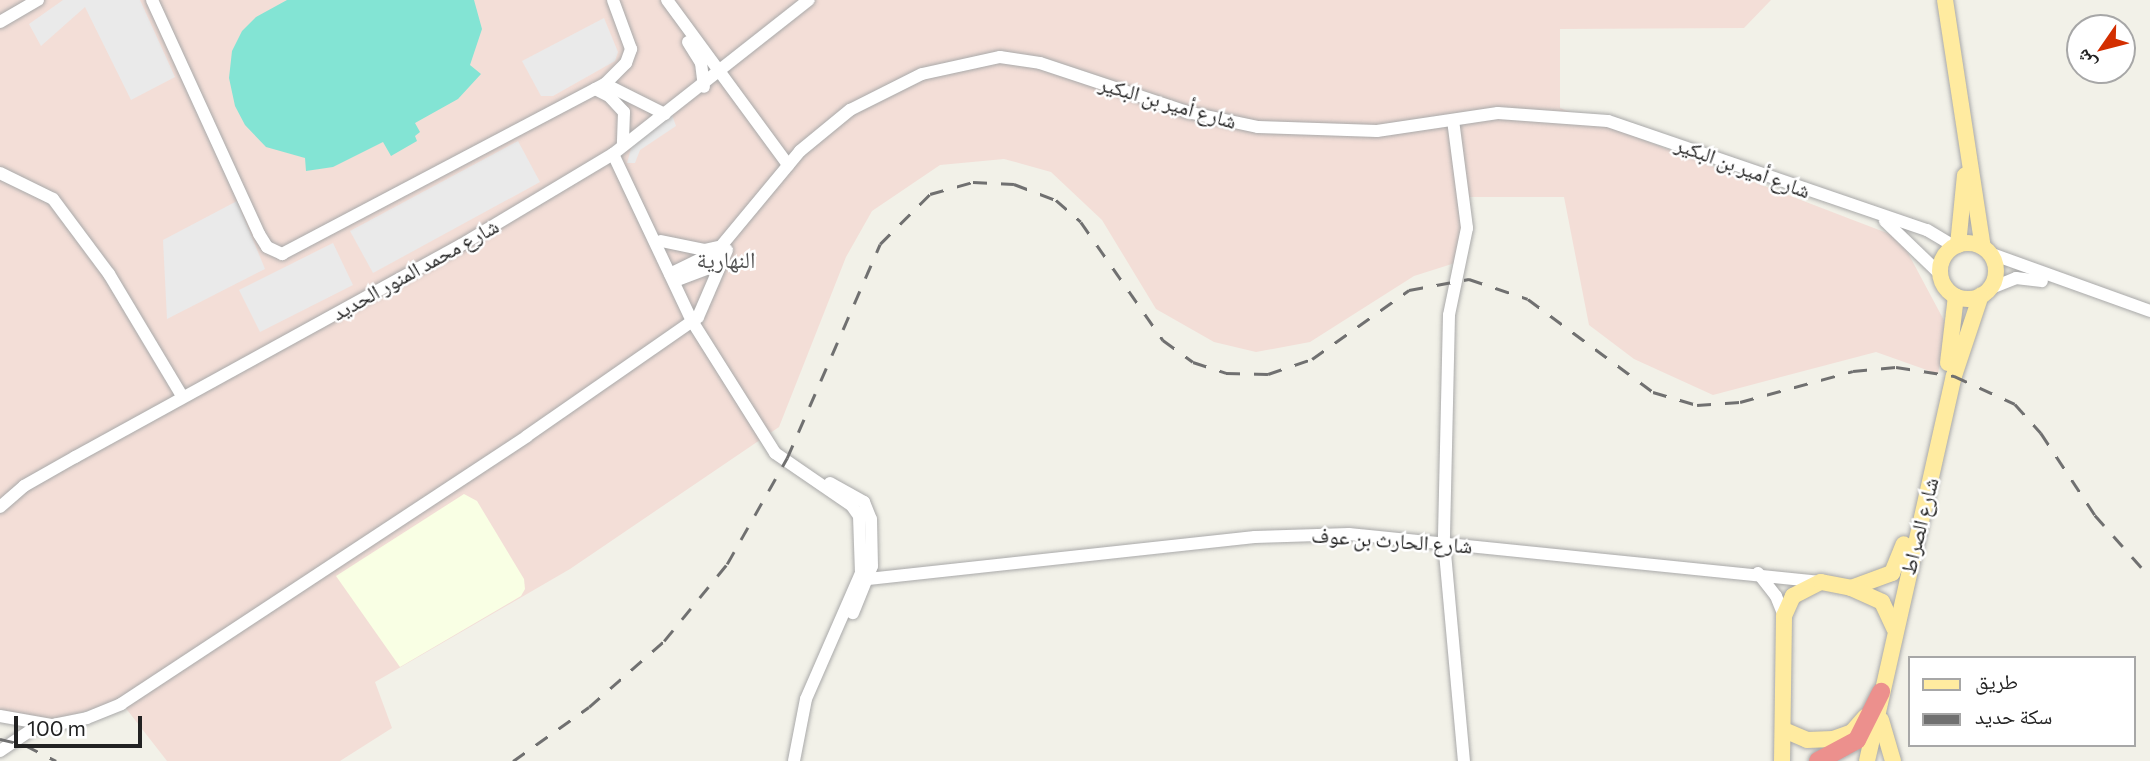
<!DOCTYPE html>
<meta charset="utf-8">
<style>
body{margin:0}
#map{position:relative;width:2150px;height:761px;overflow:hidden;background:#f2f1e8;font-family:Commissioner,"Noto Naskh Arabic",sans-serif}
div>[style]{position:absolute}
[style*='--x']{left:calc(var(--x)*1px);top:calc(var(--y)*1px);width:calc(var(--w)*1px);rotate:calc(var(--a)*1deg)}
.commercial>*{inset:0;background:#f3ded7}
.education>*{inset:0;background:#f9ffe4}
.pitch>*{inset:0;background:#83e4d4}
.parking>*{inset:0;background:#eaeaea}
.roads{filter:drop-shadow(0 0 2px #a9a9a9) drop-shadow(0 0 2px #a9a9a9)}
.minor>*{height:12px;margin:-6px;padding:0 6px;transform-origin:6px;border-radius:6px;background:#fff}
.major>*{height:16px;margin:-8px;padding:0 8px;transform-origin:8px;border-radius:8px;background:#ffeba0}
.major>.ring{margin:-8px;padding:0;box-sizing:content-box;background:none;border:16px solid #ffeba0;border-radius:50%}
.highway>*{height:18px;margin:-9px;padding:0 9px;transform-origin:9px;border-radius:9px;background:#ec908d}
.rail>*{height:2.5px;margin-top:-1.25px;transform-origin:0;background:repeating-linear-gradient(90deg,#707070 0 14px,transparent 0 28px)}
span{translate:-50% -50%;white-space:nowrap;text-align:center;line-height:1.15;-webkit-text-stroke:5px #fff;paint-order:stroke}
.street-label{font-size:21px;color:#222}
.neighbourhood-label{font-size:23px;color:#555}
.legend{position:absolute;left:1908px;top:656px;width:228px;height:91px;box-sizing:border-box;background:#fff;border:2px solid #a7a7a7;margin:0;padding:9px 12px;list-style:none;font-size:21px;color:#222}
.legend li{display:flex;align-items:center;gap:14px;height:35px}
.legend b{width:35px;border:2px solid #a7a7a7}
.north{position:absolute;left:2066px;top:14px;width:70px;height:70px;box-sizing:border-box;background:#fff;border:2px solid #a7a7a7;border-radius:50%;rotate:235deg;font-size:19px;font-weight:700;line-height:28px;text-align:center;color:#222}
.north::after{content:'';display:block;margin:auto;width:24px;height:32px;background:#d32e00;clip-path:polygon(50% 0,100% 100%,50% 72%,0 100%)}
.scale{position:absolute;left:14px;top:716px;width:128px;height:32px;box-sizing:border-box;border:4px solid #222;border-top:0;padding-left:9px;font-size:21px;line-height:24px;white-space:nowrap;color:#222;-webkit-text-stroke:5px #fff;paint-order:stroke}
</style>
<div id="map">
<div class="commercial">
<div style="clip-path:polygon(0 0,1771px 0,1744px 28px,1560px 29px,1560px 108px,1900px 238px,1947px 326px,1938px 374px,1876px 352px,1713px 395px,1634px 359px,1589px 325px,1564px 197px,1468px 197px,1455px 263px,1414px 276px,1310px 342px,1256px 352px,1214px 342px,1156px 309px,1102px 220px,1051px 172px,1004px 159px,940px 165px,872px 211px,846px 257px,779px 427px,570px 569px,375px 682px,392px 728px,340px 761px,167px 761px,121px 702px,39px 724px,0 716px)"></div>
</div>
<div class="education">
<div style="clip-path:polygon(464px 494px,477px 501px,524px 579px,525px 589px,521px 596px,400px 667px,336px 576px)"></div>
</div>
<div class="pitch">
<div style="clip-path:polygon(287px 0,474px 0,482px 29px,470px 65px,481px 74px,458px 99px,415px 123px,420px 132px,415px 136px,417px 141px,391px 156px,383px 142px,333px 167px,306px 171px,305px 158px,266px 147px,245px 125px,235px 106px,229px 78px,232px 51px,242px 31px,256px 17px)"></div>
</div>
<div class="parking">
<div style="clip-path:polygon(63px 0,140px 0,175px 77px,131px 100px,85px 7px,41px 46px,29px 24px)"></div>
<div style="clip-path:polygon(604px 18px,618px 52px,615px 61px,553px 96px,541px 96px,522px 61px)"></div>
<div style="clip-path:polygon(672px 115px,676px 126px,640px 150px,635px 163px,627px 163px,632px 145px)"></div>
<div style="clip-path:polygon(518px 141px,540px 182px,373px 273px,350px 231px)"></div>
<div style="clip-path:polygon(237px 201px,265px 269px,167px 319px,163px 240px)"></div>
<div style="clip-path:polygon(333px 243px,353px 285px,260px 332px,239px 290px)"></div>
</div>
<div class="roads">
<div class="minor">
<div style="--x:152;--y:0;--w:257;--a:65.4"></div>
<div style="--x:259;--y:234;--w:15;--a:58"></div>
<div style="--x:267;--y:247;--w:17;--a:25"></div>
<div style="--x:282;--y:254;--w:365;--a:-27.8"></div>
<div style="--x:605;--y:84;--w:30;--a:-45"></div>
<div style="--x:626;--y:63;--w:15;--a:-70"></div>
<div style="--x:631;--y:49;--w:52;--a:-110.2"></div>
<div style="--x:667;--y:0;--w:205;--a:53.7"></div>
<div style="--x:0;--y:22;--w:44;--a:-30.1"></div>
<div style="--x:688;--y:42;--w:25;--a:58"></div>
<div style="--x:701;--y:63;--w:24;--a:83"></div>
<div style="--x:605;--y:84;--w:67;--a:26.6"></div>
<div style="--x:595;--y:89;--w:16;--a:27"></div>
<div style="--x:609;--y:96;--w:22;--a:47"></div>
<div style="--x:624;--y:112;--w:33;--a:92"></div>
<div style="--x:1453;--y:120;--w:109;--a:82.6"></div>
<div style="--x:1467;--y:228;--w:89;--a:101.7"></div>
<div style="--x:1449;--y:315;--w:227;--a:91.3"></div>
<div style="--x:1444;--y:542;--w:220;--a:84.8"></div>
<div style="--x:613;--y:154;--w:185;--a:64.7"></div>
<div style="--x:692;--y:321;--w:156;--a:57.8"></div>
<div style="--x:775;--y:453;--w:93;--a:34.5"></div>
<div style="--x:852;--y:506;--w:12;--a:55"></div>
<div style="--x:859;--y:516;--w:57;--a:88"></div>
<div style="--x:861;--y:573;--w:137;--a:113.6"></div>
<div style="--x:806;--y:699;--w:63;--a:101"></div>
<div style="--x:0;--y:173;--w:59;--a:26.1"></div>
<div style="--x:53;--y:199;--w:94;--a:53.3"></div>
<div style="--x:109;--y:274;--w:142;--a:59.1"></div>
<div style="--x:1885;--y:221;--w:76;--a:43.9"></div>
<div style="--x:661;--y:241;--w:44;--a:11.8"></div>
<div style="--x:704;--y:250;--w:14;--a:-12"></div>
<div style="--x:1989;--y:253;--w:171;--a:19.8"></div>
<div style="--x:670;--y:274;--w:52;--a:-26.1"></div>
<div style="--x:717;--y:251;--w:130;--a:-50.3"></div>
<div style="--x:800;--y:151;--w:65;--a:-39.4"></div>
<div style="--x:850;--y:110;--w:80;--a:-26.6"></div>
<div style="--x:922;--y:74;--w:80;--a:-12.3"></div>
<div style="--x:1000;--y:57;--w:40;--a:8.5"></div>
<div style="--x:1040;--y:63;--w:155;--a:18.4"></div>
<div style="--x:1187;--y:112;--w:73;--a:11.9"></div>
<div style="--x:1258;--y:127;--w:119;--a:1.9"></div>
<div style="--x:1377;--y:131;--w:122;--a:-8.5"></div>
<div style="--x:1498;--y:113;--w:110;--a:4.2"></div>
<div style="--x:1608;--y:121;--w:337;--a:18.9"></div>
<div style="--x:1927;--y:230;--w:31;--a:31"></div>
<div style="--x:675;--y:281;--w:36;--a:-21"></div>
<div style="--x:709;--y:268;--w:19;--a:-43"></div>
<div style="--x:1989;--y:289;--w:29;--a:-22"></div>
<div style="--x:2016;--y:278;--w:26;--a:7"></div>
<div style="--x:830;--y:483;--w:39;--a:29"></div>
<div style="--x:864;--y:502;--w:18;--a:68"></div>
<div style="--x:871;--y:519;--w:47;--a:88.8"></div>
<div style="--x:872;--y:566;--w:51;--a:112"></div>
<div style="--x:0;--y:507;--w:32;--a:-41"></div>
<div style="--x:24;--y:486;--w:59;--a:-29.6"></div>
<div style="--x:75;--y:457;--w:440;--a:-28.8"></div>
<div style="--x:461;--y:245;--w:177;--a:-30.9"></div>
<div style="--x:613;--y:154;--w:249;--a:-38.2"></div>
<div style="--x:1758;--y:573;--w:29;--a:52"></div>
<div style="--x:1776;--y:596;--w:22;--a:68"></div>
<div style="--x:859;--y:580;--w:398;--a:-6.2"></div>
<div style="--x:1255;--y:537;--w:94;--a:-1.8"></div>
<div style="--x:1349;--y:534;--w:474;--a:5.8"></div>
<div style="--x:0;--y:716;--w:52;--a:10"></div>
<div style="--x:0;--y:751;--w:40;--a:-34"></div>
<div style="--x:33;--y:729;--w:55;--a:-11.5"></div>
<div style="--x:87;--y:718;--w:37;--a:-22"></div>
<div style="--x:121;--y:704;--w:486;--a:-33.4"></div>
<div style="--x:527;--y:436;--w:208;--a:-34.8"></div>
<div style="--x:698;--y:317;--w:73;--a:-66.6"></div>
</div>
<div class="major">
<div style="--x:1945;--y:0;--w:250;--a:81.3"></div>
<div class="ring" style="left:1940px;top:243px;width:40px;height:40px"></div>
<div style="--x:1958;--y:245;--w:70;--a:-84.3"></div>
<div style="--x:1948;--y:363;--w:67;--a:-83.2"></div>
<div style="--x:1851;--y:588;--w:44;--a:-20.1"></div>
<div style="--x:1892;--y:573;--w:31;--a:-68"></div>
<div style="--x:1881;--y:720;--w:43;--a:73.7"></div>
<div style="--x:1784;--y:730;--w:25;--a:23"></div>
<div style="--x:1807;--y:740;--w:26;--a:-2"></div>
<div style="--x:1833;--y:739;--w:20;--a:-20"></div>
<div style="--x:1852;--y:732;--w:20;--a:-49"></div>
<div style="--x:1782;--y:761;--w:145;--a:-89.2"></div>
<div style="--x:1784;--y:616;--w:22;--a:-66"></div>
<div style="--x:1793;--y:596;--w:31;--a:-27"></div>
<div style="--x:1821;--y:582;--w:31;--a:11"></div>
<div style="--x:1851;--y:588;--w:34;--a:24"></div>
<div style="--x:1882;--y:602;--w:29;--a:65"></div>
<div style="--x:1867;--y:761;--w:395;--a:-77.3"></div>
<div style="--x:1954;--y:376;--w:85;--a:-71.6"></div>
</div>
<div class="highway">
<div style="--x:1818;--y:761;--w:44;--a:-28.3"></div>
<div style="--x:1857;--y:740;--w:54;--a:-63.4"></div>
</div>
</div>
<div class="rail">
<div style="--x:0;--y:739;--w:26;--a:13"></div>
<div style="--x:25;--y:745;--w:35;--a:27"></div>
<div style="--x:513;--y:761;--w:93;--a:-35.4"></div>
<div style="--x:589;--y:707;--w:100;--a:-41.3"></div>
<div style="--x:664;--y:641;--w:99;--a:-50.7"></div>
<div style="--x:727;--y:564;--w:122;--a:-60.5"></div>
<div style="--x:787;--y:458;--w:233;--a:-66.5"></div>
<div style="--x:880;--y:244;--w:71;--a:-45"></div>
<div style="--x:930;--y:194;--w:45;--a:-15.6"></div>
<div style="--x:973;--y:182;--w:41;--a:2.8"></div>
<div style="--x:1014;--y:184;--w:45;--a:20.9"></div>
<div style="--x:1056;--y:200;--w:33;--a:41"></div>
<div style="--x:1081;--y:222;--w:144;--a:55.2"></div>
<div style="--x:1163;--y:340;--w:37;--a:36"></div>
<div style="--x:1193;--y:362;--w:35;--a:18"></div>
<div style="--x:1226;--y:373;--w:42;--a:1.4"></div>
<div style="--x:1268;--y:374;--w:46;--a:-18.8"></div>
<div style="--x:1312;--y:359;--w:119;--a:-35.4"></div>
<div style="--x:1409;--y:290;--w:61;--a:-10.4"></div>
<div style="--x:1469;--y:279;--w:62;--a:18.7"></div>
<div style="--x:1528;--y:299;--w:156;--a:36.6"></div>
<div style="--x:1653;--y:392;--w:46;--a:16.5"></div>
<div style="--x:1697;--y:405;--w:43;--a:-4"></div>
<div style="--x:1740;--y:402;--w:117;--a:-15.3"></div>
<div style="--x:1853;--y:371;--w:43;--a:-5.3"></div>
<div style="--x:1896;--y:367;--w:59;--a:8.8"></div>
<div style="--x:1954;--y:376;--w:67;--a:24.7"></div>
<div style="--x:2015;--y:404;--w:39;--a:48"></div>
<div style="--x:2041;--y:433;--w:98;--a:56.6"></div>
<div style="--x:2095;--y:515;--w:83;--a:48.4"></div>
</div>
<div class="street-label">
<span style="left:1168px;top:102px;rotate:16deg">شارع أمير بن البكير</span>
<span style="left:1743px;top:167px;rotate:20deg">شارع أمير بن البكير</span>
<span style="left:415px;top:269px;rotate:-29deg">شارع محمد المنور الحديد</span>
<span style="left:1919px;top:526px;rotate:-76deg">شارع الصراط</span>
<span style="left:1392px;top:540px;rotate:4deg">شارع الحارث بن عوف</span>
</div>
<div class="neighbourhood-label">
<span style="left:726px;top:259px">النهارية</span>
</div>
<ul class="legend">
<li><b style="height:9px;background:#ffeba0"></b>طريق</li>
<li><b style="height:9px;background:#707070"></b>سكة حديد</li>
</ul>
<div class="north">ش</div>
<div class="scale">100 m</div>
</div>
